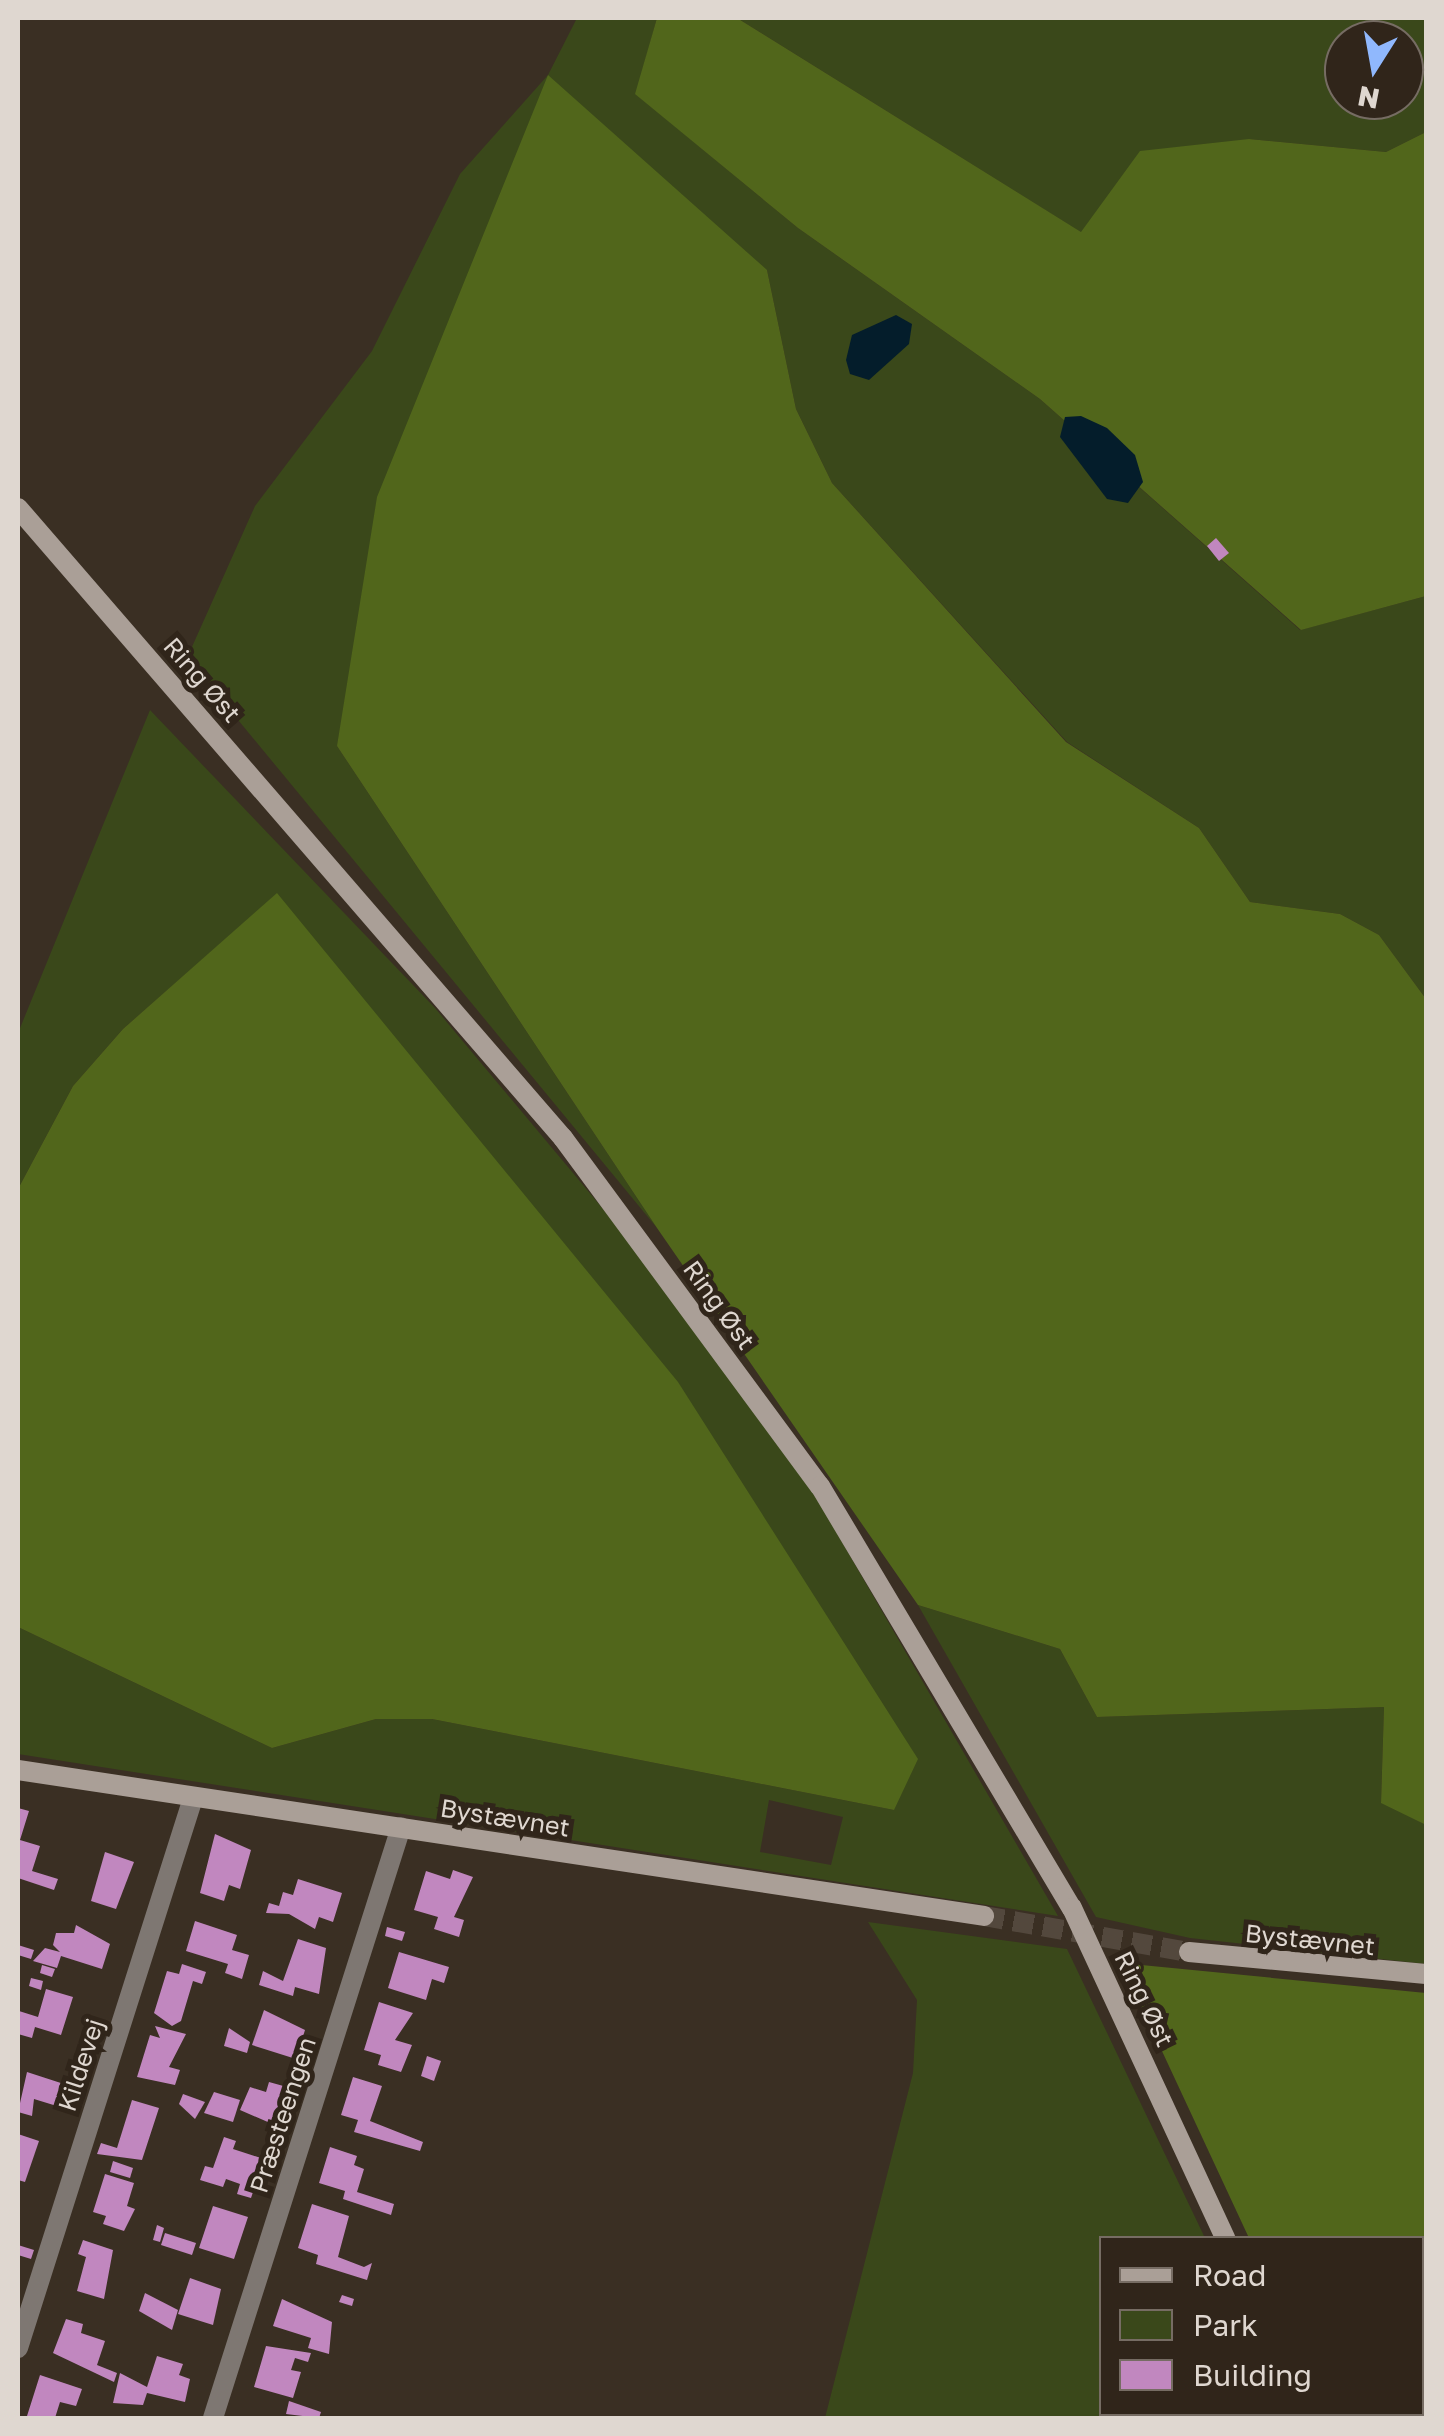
<!DOCTYPE html>
<meta charset="utf-8">
<style>
body{margin:0}
#map{position:relative;width:1444px;height:2436px;overflow:hidden;background:#3a2f23;font-family:"Golos Text",sans-serif}
div>[style]{position:absolute}
[style*='--x']{left:calc(var(--x)*1px);top:calc(var(--y)*1px);width:calc(var(--w)*1px);rotate:calc(var(--a)*1deg)}
.green>*{inset:0;background:#3a481a}
.forest>*{inset:0;background:#51661b}
.water>*{inset:0;background:#041d2b}
.building>*{inset:0;background:#c187bf}
.secondary-tunnel>*{height:20px;margin-top:-10px;transform-origin:0;background:repeating-linear-gradient(90deg,#53483d 0 20px,transparent 0 30px)}
.street>*{height:20px;margin:-10px;padding:0 10px;transform-origin:10px;border-radius:10px;background:#7e7772}
.secondary>*{height:20px;margin:-10px;padding:0 10px;transform-origin:10px;border-radius:10px;background:#aa9f97}
span{translate:-50% -50%;white-space:nowrap;text-align:center;line-height:1.15;-webkit-text-stroke:10px #30251a;paint-order:stroke}
.street-label{font-size:25px;color:#dfd7d0}
.frame{position:absolute;inset:0;border:20px solid #dfd7d0;pointer-events:none}
.legend{position:absolute;left:1099px;top:2236px;width:325px;height:180px;box-sizing:border-box;background:#30251a;border:2px solid #766c63;margin:0;padding:12px 18px;list-style:none;font-size:30px;color:#dfd7d0}
.legend li{display:flex;align-items:center;gap:20px;height:50px}
.legend b{width:50px;border:2px solid #766c63}
.north{position:absolute;left:1324px;top:20px;width:100px;height:100px;box-sizing:border-box;background:#30251a;border:2px solid #766c63;border-radius:50%;rotate:191deg;font-size:28px;font-weight:700;line-height:40px;text-align:center;color:#dfd7d0}
.north::after{content:'';display:block;margin:auto;width:35px;height:45px;background:#90b8fd;clip-path:polygon(50% 0,100% 100%,50% 72%,0 100%)}
</style>
<div id="map">
<div class="green">
<div style="clip-path:polygon(577px 18px,657px 18px,636px 94px,798px 228px,1040px 399px,1300px 630px,1426px 596px,1426px 999px,1379px 935px,1340px 914px,1250px 902px,1199px 828px,1067px 742px,832px 483px,796px 409px,767px 270px,337px 746px,657px 1228px,187px 658px,255px 506px,372px 351px,460px 174px,548px 75px)"></div>
<div style="clip-path:polygon(evenodd,737px 18px,1426px 18px,1426px 132px,1386px 152px,1249px 139px,1082px 233px,737px 18px,1344px 40px,1404px 40px,1404px 100px,1344px 100px,1344px 40px)"></div>
<div style="clip-path:polygon(evenodd,150px 710px,435px 1008px,639px 1252px,812px 1490px,1058px 1916px,18px 1754px,18px 1627px,272px 1748px,376px 1719px,432px 1719px,894px 1810px,277px 894px,123px 1029px,73px 1086px,18px 1189px,18px 1033px,150px 710px,769px 1800px,843px 1817px,831px 1865px,760px 1852px,769px 1800px)"></div>
<div style="clip-path:polygon(918px 1605px,1060px 1649px,1097px 1717px,1384px 1707px,1381px 1802px,1426px 1825px,1426px 1964px,1190px 1938px,1096px 1917px)"></div>
<div style="clip-path:polygon(868px 1922px,1067px 1949px,1205px 2238px,1102px 2238px,1102px 2414px,1274px 2418px,825px 2418px,913px 2073px,917px 2000px)"></div>
</div>
<div class="forest">
<div style="clip-path:polygon(657px 18px,737px 18px,1081px 232px,1140px 151px,1249px 139px,1386px 152px,1426px 132px,1426px 596px,1301px 630px,1040px 399px,798px 228px,635px 94px)"></div>
<div style="clip-path:polygon(548px 75px,767px 270px,796px 409px,832px 483px,1066px 742px,1199px 828px,1250px 902px,1340px 914px,1379px 935px,1426px 999px,1426px 1825px,1381px 1803px,1384px 1707px,1097px 1717px,1060px 1649px,918px 1605px,657px 1228px,337px 746px,377px 497px)"></div>
<div style="clip-path:polygon(277px 893px,678px 1382px,918px 1759px,894px 1810px,432px 1719px,376px 1719px,272px 1748px,18px 1627px,18px 1189px,73px 1086px,123px 1029px)"></div>
<div style="clip-path:polygon(1121px 1963px,1426px 1993px,1426px 2418px,1337px 2414px,1422px 2414px,1422px 2238px,1249px 2238px)"></div>
</div>
<div class="water">
<div style="clip-path:polygon(896px 315px,912px 324px,909px 344px,869px 380px,850px 374px,846px 360px,852px 335px)"></div>
<div style="clip-path:polygon(1081px 416px,1107px 428px,1135px 455px,1143px 482px,1128px 503px,1107px 499px,1060px 437px,1065px 417px)"></div>
</div>
<div class="building">
<div style="clip-path:polygon(1216px 538px,1229px 553px,1219px 561px,1207px 546px)"></div>
<div style="clip-path:polygon(18px 1808px,29px 1811px,20px 1840px,40px 1846px,32px 1871px,58px 1879px,54px 1890px,18px 1878px)"></div>
<div style="clip-path:polygon(215px 1834px,251px 1850px,240px 1889px,229px 1885px,224px 1901px,200px 1893px)"></div>
<div style="clip-path:polygon(105px 1852px,134px 1862px,116px 1909px,91px 1901px)"></div>
<div style="clip-path:polygon(453px 1870px,473px 1877px,454px 1917px,464px 1920px,459px 1937px,434px 1929px,438px 1917px,414px 1910px,426px 1871px,450px 1879px)"></div>
<div style="clip-path:polygon(298px 1879px,342px 1893px,333px 1922px,319px 1917px,315px 1929px,289px 1914px,266px 1913px,269px 1903px,279px 1906px,283px 1892px,293px 1895px)"></div>
<div style="clip-path:polygon(195px 1921px,237px 1935px,232px 1950px,249px 1955px,242px 1979px,225px 1973px,228px 1964px,186px 1951px)"></div>
<div style="clip-path:polygon(76px 1925px,110px 1944px,102px 1969px,61px 1956px,57px 1968px,33px 1961px,45px 1948px,60px 1952px,53px 1945px,56px 1933px,74px 1933px)"></div>
<div style="clip-path:polygon(387px 1927px,405px 1932px,402px 1941px,385px 1936px)"></div>
<div style="clip-path:polygon(298px 1939px,326px 1948px,319px 1994px,295px 1987px,293px 1996px,259px 1985px,263px 1971px,283px 1981px)"></div>
<div style="clip-path:polygon(18px 1945px,34px 1950px,31px 1959px,18px 1955px)"></div>
<div style="clip-path:polygon(399px 1952px,449px 1967px,444px 1983px,432px 1979px,426px 2000px,388px 1988px)"></div>
<div style="clip-path:polygon(182px 1964px,206px 1972px,202px 1984px,193px 1981px,181px 2021px,172px 2026px,154px 2013px,167px 1971px,179px 1974px)"></div>
<div style="clip-path:polygon(42px 1965px,55px 1969px,52px 1977px,40px 1973px)"></div>
<div style="clip-path:polygon(31px 1978px,43px 1981px,41px 1990px,29px 1986px)"></div>
<div style="clip-path:polygon(46px 1989px,73px 1997px,61px 2035px,35px 2027px,32px 2038px,18px 2034px,19px 2011px,38px 2017px)"></div>
<div style="clip-path:polygon(379px 2002px,413px 2013px,395px 2040px,412px 2045px,401px 2072px,378px 2065px,381px 2055px,364px 2050px)"></div>
<div style="clip-path:polygon(264px 2010px,305px 2030px,296px 2059px,252px 2045px)"></div>
<div style="clip-path:polygon(155px 2026px,186px 2034px,169px 2067px,180px 2070px,175px 2085px,137px 2077px,150px 2035px,160px 2038px)"></div>
<div style="clip-path:polygon(229px 2028px,250px 2042px,247px 2053px,224px 2046px)"></div>
<div style="clip-path:polygon(427px 2056px,441px 2061px,434px 2081px,421px 2076px)"></div>
<div style="clip-path:polygon(27px 2072px,67px 2085px,60px 2107px,34px 2099px,32px 2116px,18px 2112px)"></div>
<div style="clip-path:polygon(353px 2077px,382px 2086px,370px 2121px,423px 2142px,420px 2151px,354px 2132px,358px 2120px,341px 2115px)"></div>
<div style="clip-path:polygon(269px 2082px,287px 2087px,277px 2126px,240px 2110px,250px 2087px,266px 2092px)"></div>
<div style="clip-path:polygon(214px 2092px,240px 2100px,233px 2122px,204px 2113px)"></div>
<div style="clip-path:polygon(183px 2094px,205px 2102px,195px 2119px,179px 2104px)"></div>
<div style="clip-path:polygon(132px 2100px,159px 2108px,142px 2160px,97px 2154px,101px 2143px,117px 2148px)"></div>
<div style="clip-path:polygon(18px 2134px,39px 2141px,25px 2182px,18px 2180px)"></div>
<div style="clip-path:polygon(224px 2137px,236px 2141px,233px 2149px,264px 2159px,251px 2198px,237px 2194px,240px 2184px,226px 2179px,223px 2187px,200px 2180px,205px 2166px,213px 2168px)"></div>
<div style="clip-path:polygon(330px 2147px,357px 2156px,354px 2165px,364px 2169px,357px 2192px,394px 2204px,391px 2215px,343px 2199px,345px 2191px,319px 2183px)"></div>
<div style="clip-path:polygon(113px 2161px,133px 2168px,130px 2178px,110px 2172px)"></div>
<div style="clip-path:polygon(105px 2174px,134px 2183px,127px 2206px,135px 2209px,124px 2231px,103px 2224px,106px 2216px,93px 2212px)"></div>
<div style="clip-path:polygon(312px 2204px,349px 2216px,338px 2257px,364px 2267px,372px 2263px,367px 2280px,316px 2264px,318px 2255px,298px 2248px)"></div>
<div style="clip-path:polygon(213px 2206px,248px 2217px,234px 2259px,199px 2248px)"></div>
<div style="clip-path:polygon(157px 2225px,164px 2228px,160px 2242px,153px 2240px)"></div>
<div style="clip-path:polygon(165px 2233px,196px 2243px,192px 2255px,161px 2245px)"></div>
<div style="clip-path:polygon(83px 2240px,113px 2250px,104px 2299px,77px 2291px,86px 2257px,78px 2254px)"></div>
<div style="clip-path:polygon(18px 2245px,34px 2250px,31px 2259px,18px 2255px)"></div>
<div style="clip-path:polygon(190px 2278px,221px 2289px,213px 2325px,178px 2314px)"></div>
<div style="clip-path:polygon(145px 2293px,178px 2310px,172px 2330px,139px 2311px)"></div>
<div style="clip-path:polygon(342px 2295px,354px 2299px,352px 2306px,339px 2302px)"></div>
<div style="clip-path:polygon(282px 2299px,332px 2322px,329px 2354px,308px 2348px,311px 2338px,273px 2326px)"></div>
<div style="clip-path:polygon(66px 2319px,83px 2324px,81px 2333px,105px 2341px,97px 2365px,117px 2373px,114px 2382px,53px 2353px)"></div>
<div style="clip-path:polygon(266px 2346px,311px 2353px,308px 2362px,295px 2358px,291px 2370px,301px 2372px,293px 2398px,254px 2387px)"></div>
<div style="clip-path:polygon(157px 2356px,183px 2364px,179px 2375px,190px 2379px,185px 2402px,147px 2393px,143px 2405px,113px 2403px,120px 2373px,147px 2387px)"></div>
<div style="clip-path:polygon(40px 2375px,82px 2389px,76px 2406px,60px 2402px,55px 2418px,27px 2416px)"></div>
<div style="clip-path:polygon(289px 2401px,321px 2412px,319px 2418px,286px 2414px)"></div>
</div>
<div class="secondary-tunnel">
<div style="--x:984;--y:1916;--w:208;--a:10"></div>
</div>
<div class="street">
<div style="--x:18;--y:2348;--w:577;--a:-72.35"></div>
<div style="--x:213;--y:2418;--w:620;--a:-72.35"></div>
</div>
<div class="secondary">
<div style="--x:18;--y:508;--w:833;--a:49.14"></div>
<div style="--x:563;--y:1138;--w:433;--a:53.6"></div>
<div style="--x:820;--y:1486;--w:492;--a:59.2"></div>
<div style="--x:1072;--y:1908;--w:364;--a:65.1"></div>
<div style="--x:18;--y:1770;--w:977;--a:8.59"></div>
<div style="--x:1189;--y:1952;--w:238;--a:5.3"></div>
<div style="--x:1293;--y:2414;--w:4;--a:63"></div>
</div>
<div class="street-label">
<span style="left:202px;top:680px;rotate:49deg">Ring Øst</span>
<span style="left:719px;top:1305px;rotate:54deg">Ring Øst</span>
<span style="left:505px;top:1818px;rotate:9deg">Bystævnet</span>
<span style="left:1310px;top:1940px;rotate:6deg">Bystævnet</span>
<span style="left:1144px;top:1999px;rotate:64deg">Ring Øst</span>
<span style="left:81px;top:2065px;rotate:-72deg">Kildevej</span>
<span style="left:283px;top:2115px;rotate:-72deg">Præsteengen</span>
</div>
<div class="frame"></div>
<ul class="legend">
<li><b style="height:12px;background:#aa9f97"></b>Road</li>
<li><b style="height:28px;background:#3a481a"></b>Park</li>
<li><b style="height:28px;background:#c187bf"></b>Building</li>
</ul>
<div class="north">N</div>
</div>
